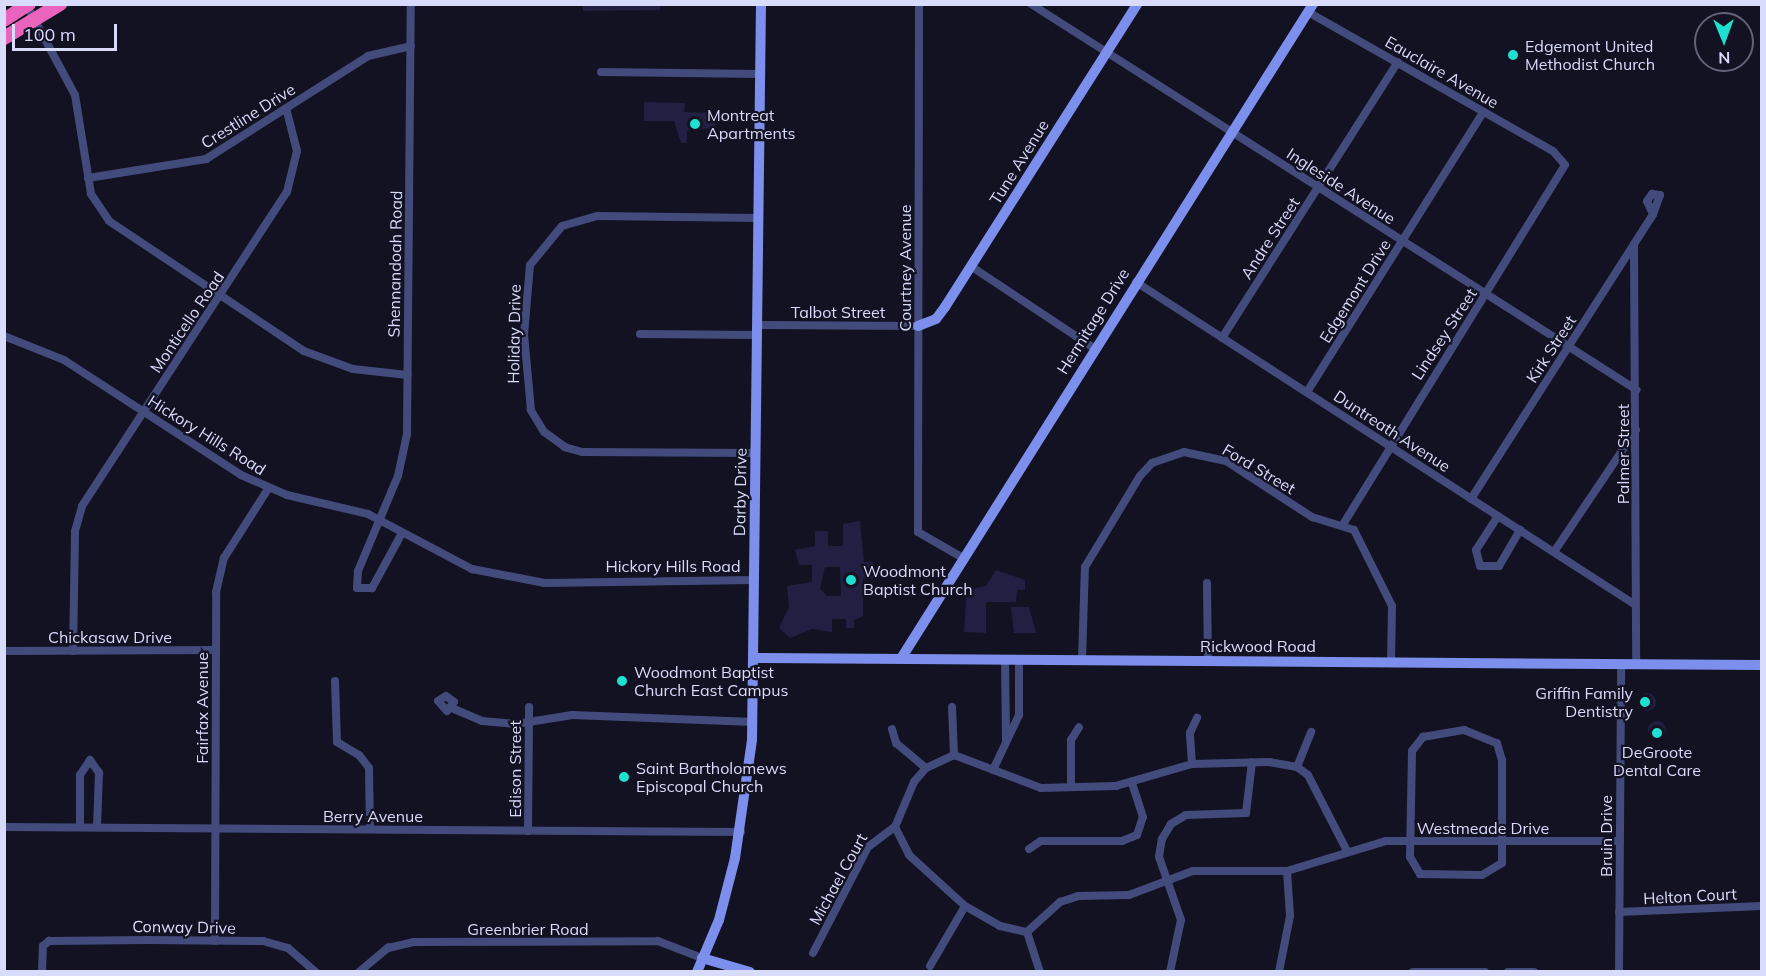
<!DOCTYPE html>
<style>
body{margin:0}
#map{position:relative;width:1766px;height:976px;overflow:hidden;background:#121223;font-family:Mulish,sans-serif}
div>[style]{position:absolute}
[style*='--x']{left:calc(var(--x)*1px);top:calc(var(--y)*1px);width:calc(var(--w)*1px);rotate:calc(var(--a)*1deg)}
.building>*{inset:0;background:#212042}
.round{border-radius:50%}
.street>*{height:8px;margin:-4px;padding:0 4px;transform-origin:4px;border-radius:4px;background:#434b7c}
.secondary>*{height:10px;margin:-5px;padding:0 5px;transform-origin:5px;border-radius:5px;background:#7d8fed}
.highway>*{height:14px;margin:-7px;padding:0 7px;transform-origin:7px;border-radius:7px;background:#ea64bd}
.dots>*{width:16px;height:16px;translate:-50% -50%;box-sizing:border-box;border:3px solid #121223;border-radius:50%}
span{translate:-50% -50%;white-space:nowrap;text-align:center;line-height:1.15;-webkit-text-stroke:4.5px #121223;paint-order:stroke}
.poi-label{font-size:16px;color:#d9dbfa}
.left{translate:0 -50%;text-align:left}
.right{translate:-100% -50%;text-align:right}
.street-label{font-size:16px;color:#d9dbfa}
.frame{position:absolute;inset:0;border:6px solid #d9dbfa;pointer-events:none}
.north{position:absolute;left:1694px;top:12px;width:60px;height:60px;box-sizing:border-box;background:#121223;border:2px solid #626279;border-radius:50%;rotate:179deg;font-size:16px;font-weight:700;line-height:24px;text-align:center;color:#d9dbfa}
.north::after{content:'';display:block;margin:auto;width:21px;height:27px;background:#1fe0d0;clip-path:polygon(50% 0,100% 100%,50% 72%,0 100%)}
.scale{position:absolute;left:12px;top:24px;width:105px;height:27px;box-sizing:border-box;border:3px solid #d9dbfa;border-top:0;padding-left:8px;font-size:18px;line-height:21px;white-space:nowrap;color:#d9dbfa;-webkit-text-stroke:4px #121223;paint-order:stroke}
</style>
<div id="map">
<div class="building">
<div style="clip-path:polygon(583px 4px,660px 4px,660px 10px,583px 11px)"></div>
<div style="clip-path:polygon(644px 102px,685px 103px,684px 112px,713px 113px,716px 127px,687px 131px,687px 143px,681px 143px,674px 121px,644px 121px)"></div>
<div style="clip-path:polygon(evenodd,860px 521px,864px 562px,873px 562px,873px 579px,863px 579px,863px 616px,854px 620px,854px 628px,846px 628px,846px 619px,832px 619px,832px 632px,812px 629px,790px 638px,779px 628px,789px 607px,787px 586px,812px 582px,812px 565px,799px 565px,795px 550px,815px 546px,815px 531px,828px 531px,828px 546px,843px 546px,843px 524px,860px 521px,825px 567px,840px 567px,841px 596px,827px 596px,820px 589px,825px 567px)"></div>
<div style="clip-path:polygon(996px 570px,1025px 580px,1025px 590px,1017px 590px,1016px 602px,986px 602px,986px 633px,964px 632px,967px 590px,986px 586px)"></div>
<div style="clip-path:polygon(1011px 607px,1029px 607px,1036px 633px,1014px 633px)"></div>
<div class="round" style="left:1638px;top:693px;width:18px;height:18px"></div>
<div class="round" style="left:1648px;top:721px;width:18px;height:18px"></div>
</div>
<div class="street">
<div style="--x:919;--y:4;--w:528;--a:90.11"></div>
<div style="--x:918;--y:532;--w:54;--a:29.9"></div>
<div style="--x:1031;--y:4;--w:718;--a:32.5"></div>
<div style="--x:27;--y:6;--w:101;--a:61.7"></div>
<div style="--x:75;--y:95;--w:100;--a:80.8"></div>
<div style="--x:91;--y:194;--w:32;--a:56"></div>
<div style="--x:109;--y:221;--w:234;--a:33.7"></div>
<div style="--x:304;--y:351;--w:52;--a:20.2"></div>
<div style="--x:353;--y:369;--w:55;--a:6.2"></div>
<div style="--x:1308;--y:12;--w:282;--a:29.6"></div>
<div style="--x:1553;--y:151;--w:18;--a:49"></div>
<div style="--x:1565;--y:165;--w:424;--a:121.7"></div>
<div style="--x:601;--y:72;--w:160;--a:0.7"></div>
<div style="--x:88;--y:178;--w:120;--a:-9.1"></div>
<div style="--x:206;--y:159;--w:192;--a:-32.4"></div>
<div style="--x:368;--y:56;--w:44;--a:-13.1"></div>
<div style="--x:1652;--y:194;--w:8;--a:7"></div>
<div style="--x:1660;--y:195;--w:20;--a:110"></div>
<div style="--x:1653;--y:214;--w:14;--a:-115"></div>
<div style="--x:1647;--y:201;--w:9;--a:-54"></div>
<div style="--x:1634;--y:244;--w:420;--a:89.7"></div>
<div style="--x:972;--y:267;--w:146;--a:33.6"></div>
<div style="--x:1136;--y:282;--w:593;--a:32.89"></div>
<div style="--x:758;--y:325;--w:160;--a:0.4"></div>
<div style="--x:640;--y:334;--w:118;--a:0.5"></div>
<div style="--x:4;--y:336;--w:65;--a:21.8"></div>
<div style="--x:64;--y:360;--w:211;--a:33"></div>
<div style="--x:241;--y:475;--w:50;--a:23.5"></div>
<div style="--x:287;--y:495;--w:83;--a:13.2"></div>
<div style="--x:368;--y:514;--w:118;--a:27.9"></div>
<div style="--x:472;--y:569;--w:74;--a:10.9"></div>
<div style="--x:545;--y:583;--w:209;--a:-0.8"></div>
<div style="--x:1222;--y:338;--w:327;--a:-57.5"></div>
<div style="--x:1307;--y:392;--w:331;--a:-57.8"></div>
<div style="--x:756;--y:453;--w:174;--a:-179.7"></div>
<div style="--x:582;--y:452;--w:18;--a:-164"></div>
<div style="--x:565;--y:447;--w:26;--a:-144"></div>
<div style="--x:544;--y:432;--w:26;--a:-121"></div>
<div style="--x:531;--y:410;--w:75;--a:-95.3"></div>
<div style="--x:524;--y:335;--w:70;--a:-85.1"></div>
<div style="--x:530;--y:265;--w:50;--a:-50.6"></div>
<div style="--x:562;--y:226;--w:37;--a:-16"></div>
<div style="--x:598;--y:216;--w:161;--a:0.7"></div>
<div style="--x:1471;--y:499;--w:338;--a:-57.4"></div>
<div style="--x:1498;--y:516;--w:40;--a:122.9"></div>
<div style="--x:1476;--y:550;--w:16;--a:76"></div>
<div style="--x:1480;--y:566;--w:19;--a:0"></div>
<div style="--x:1499;--y:566;--w:42;--a:-59.7"></div>
<div style="--x:402;--y:533;--w:63;--a:118.6"></div>
<div style="--x:372;--y:588;--w:15;--a:180"></div>
<div style="--x:357;--y:588;--w:17;--a:-87"></div>
<div style="--x:358;--y:571;--w:103;--a:-67.2"></div>
<div style="--x:398;--y:476;--w:43;--a:-77.9"></div>
<div style="--x:407;--y:434;--w:430;--a:-89.5"></div>
<div style="--x:1554;--y:552;--w:147;--a:-56.1"></div>
<div style="--x:1207;--y:583;--w:77;--a:89.3"></div>
<div style="--x:4;--y:651;--w:211;--a:-0.3"></div>
<div style="--x:73;--y:651;--w:120;--a:-89"></div>
<div style="--x:75;--y:531;--w:26;--a:-74"></div>
<div style="--x:82;--y:506;--w:375;--a:-56.9"></div>
<div style="--x:287;--y:192;--w:42;--a:-76.3"></div>
<div style="--x:297;--y:151;--w:44;--a:-104.3"></div>
<div style="--x:1005;--y:659;--w:82;--a:89.3"></div>
<div style="--x:1082;--y:660;--w:93;--a:-88.2"></div>
<div style="--x:1085;--y:567;--w:106;--a:-58.9"></div>
<div style="--x:1140;--y:476;--w:18;--a:-47"></div>
<div style="--x:1152;--y:463;--w:34;--a:-19"></div>
<div style="--x:1184;--y:452;--w:43;--a:12.1"></div>
<div style="--x:1226;--y:461;--w:103;--a:33.1"></div>
<div style="--x:1312;--y:517;--w:44;--a:17.2"></div>
<div style="--x:1354;--y:530;--w:85;--a:63.4"></div>
<div style="--x:1392;--y:606;--w:56;--a:91"></div>
<div style="--x:335;--y:681;--w:61;--a:88.1"></div>
<div style="--x:337;--y:742;--w:26;--a:31"></div>
<div style="--x:359;--y:755;--w:16;--a:52"></div>
<div style="--x:369;--y:768;--w:61;--a:89.1"></div>
<div style="--x:446;--y:696;--w:10;--a:37"></div>
<div style="--x:454;--y:702;--w:11;--a:128"></div>
<div style="--x:447;--y:711;--w:13;--a:-132"></div>
<div style="--x:438;--y:701;--w:9;--a:-32"></div>
<div style="--x:952;--y:707;--w:48;--a:87.6"></div>
<div style="--x:454;--y:709;--w:30;--a:23"></div>
<div style="--x:482;--y:721;--w:34;--a:5"></div>
<div style="--x:516;--y:724;--w:57;--a:-9.1"></div>
<div style="--x:572;--y:715;--w:181;--a:2.2"></div>
<div style="--x:892;--y:729;--w:15;--a:74"></div>
<div style="--x:896;--y:743;--w:39;--a:40"></div>
<div style="--x:1464;--y:730;--w:35;--a:22"></div>
<div style="--x:1497;--y:743;--w:18;--a:74"></div>
<div style="--x:1502;--y:760;--w:103;--a:90"></div>
<div style="--x:1502;--y:863;--w:23;--a:149"></div>
<div style="--x:1482;--y:875;--w:62;--a:-179.1"></div>
<div style="--x:1420;--y:874;--w:20;--a:-120"></div>
<div style="--x:1410;--y:857;--w:106;--a:-88.9"></div>
<div style="--x:1412;--y:751;--w:18;--a:-52"></div>
<div style="--x:1423;--y:737;--w:42;--a:-9.7"></div>
<div style="--x:1192;--y:764;--w:31;--a:-94"></div>
<div style="--x:1190;--y:733;--w:17;--a:-65"></div>
<div style="--x:1297;--y:767;--w:38;--a:-68"></div>
<div style="--x:993;--y:770;--w:61;--a:-64.7"></div>
<div style="--x:1019;--y:715;--w:56;--a:-90"></div>
<div style="--x:1071;--y:786;--w:46;--a:-90"></div>
<div style="--x:1071;--y:740;--w:15;--a:-58"></div>
<div style="--x:4;--y:827;--w:737;--a:0.39"></div>
<div style="--x:80;--y:827;--w:52;--a:-90"></div>
<div style="--x:80;--y:775;--w:18;--a:-56"></div>
<div style="--x:90;--y:760;--w:16;--a:55"></div>
<div style="--x:99;--y:773;--w:54;--a:92.1"></div>
<div style="--x:528;--y:831;--w:124;--a:-89.5"></div>
<div style="--x:1029;--y:849;--w:14;--a:-34"></div>
<div style="--x:1041;--y:841;--w:81;--a:0"></div>
<div style="--x:1122;--y:841;--w:16;--a:-22"></div>
<div style="--x:1137;--y:835;--w:19;--a:-72"></div>
<div style="--x:1143;--y:817;--w:36;--a:-108"></div>
<div style="--x:1347;--y:851;--w:85;--a:-117.2"></div>
<div style="--x:1308;--y:775;--w:14;--a:-144"></div>
<div style="--x:1297;--y:767;--w:27;--a:-170"></div>
<div style="--x:1270;--y:762;--w:78;--a:178.5"></div>
<div style="--x:1192;--y:764;--w:79;--a:163.9"></div>
<div style="--x:1116;--y:786;--w:75;--a:178.5"></div>
<div style="--x:1041;--y:788;--w:93;--a:-159.2"></div>
<div style="--x:954;--y:755;--w:31;--a:155"></div>
<div style="--x:926;--y:768;--w:18;--a:131"></div>
<div style="--x:914;--y:782;--w:49;--a:112.9"></div>
<div style="--x:895;--y:827;--w:31;--a:63"></div>
<div style="--x:909;--y:855;--w:76;--a:42.3"></div>
<div style="--x:965;--y:906;--w:40;--a:29.7"></div>
<div style="--x:1000;--y:926;--w:28;--a:13"></div>
<div style="--x:1027;--y:932;--w:45;--a:-42.3"></div>
<div style="--x:1060;--y:902;--w:19;--a:-18"></div>
<div style="--x:1078;--y:896;--w:51;--a:-1.1"></div>
<div style="--x:1129;--y:895;--w:68;--a:-20.6"></div>
<div style="--x:1193;--y:871;--w:94;--a:0"></div>
<div style="--x:1287;--y:871;--w:103;--a:-16.9"></div>
<div style="--x:1386;--y:841;--w:234;--a:0"></div>
<div style="--x:1619;--y:912;--w:143;--a:-2.4"></div>
<div style="--x:1027;--y:932;--w:42;--a:72"></div>
<div style="--x:215;--y:941;--w:349;--a:-89.8"></div>
<div style="--x:216;--y:592;--w:35;--a:-77"></div>
<div style="--x:224;--y:558;--w:82;--a:-57.5"></div>
<div style="--x:813;--y:953;--w:119;--a:-62.6"></div>
<div style="--x:868;--y:847;--w:34;--a:-37"></div>
<div style="--x:930;--y:966;--w:69;--a:-59.7"></div>
<div style="--x:42;--y:972;--w:26;--a:-88"></div>
<div style="--x:43;--y:946;--w:8;--a:-40"></div>
<div style="--x:49;--y:941;--w:99;--a:-0.6"></div>
<div style="--x:148;--y:940;--w:115;--a:0.5"></div>
<div style="--x:263;--y:941;--w:26;--a:16"></div>
<div style="--x:288;--y:948;--w:37;--a:41"></div>
<div style="--x:359;--y:972;--w:38;--a:-40"></div>
<div style="--x:388;--y:948;--w:26;--a:-13"></div>
<div style="--x:413;--y:942;--w:245;--a:-0.2"></div>
<div style="--x:658;--y:941;--w:47;--a:21.1"></div>
<div style="--x:1170;--y:972;--w:53;--a:-78.1"></div>
<div style="--x:1181;--y:920;--w:67;--a:-109.2"></div>
<div style="--x:1159;--y:857;--w:18;--a:-81"></div>
<div style="--x:1162;--y:839;--w:17;--a:-59"></div>
<div style="--x:1171;--y:824;--w:17;--a:-31"></div>
<div style="--x:1186;--y:815;--w:60;--a:-1.9"></div>
<div style="--x:1246;--y:813;--w:51;--a:-83.3"></div>
<div style="--x:1279;--y:972;--w:57;--a:-78.9"></div>
<div style="--x:1290;--y:916;--w:45;--a:-93.8"></div>
<div style="--x:1413;--y:972;--w:72;--a:0"></div>
<div style="--x:1508;--y:972;--w:26;--a:0"></div>
<div style="--x:1619;--y:972;--w:308;--a:-89.6"></div>
</div>
<div class="secondary">
<div style="--x:918;--y:326;--w:19;--a:-21"></div>
<div style="--x:936;--y:319;--w:15;--a:-53"></div>
<div style="--x:945;--y:307;--w:359;--a:-57.6"></div>
<div style="--x:902;--y:657;--w:772;--a:-57.81"></div>
<div style="--x:754;--y:658;--w:1008;--a:0.4"></div>
<div style="--x:702;--y:958;--w:50;--a:16.3"></div>
<div style="--x:697;--y:972;--w:56;--a:-67.1"></div>
<div style="--x:719;--y:920;--w:64;--a:-75.5"></div>
<div style="--x:735;--y:858;--w:119;--a:-81.8"></div>
<div style="--x:752;--y:740;--w:736;--a:-89.3"></div>
</div>
<div class="highway">
<div style="--x:4;--y:20;--w:30;--a:-33"></div>
<div style="--x:4;--y:38;--w:66;--a:-31.3"></div>
</div>
<div class="dots">
<div style="left:1513px;top:55px;background:#1fe0d0"></div>
<div style="left:695px;top:124px;background:#1fe0d0"></div>
<div style="left:851px;top:580px;background:#1fe0d0"></div>
<div style="left:622px;top:681px;background:#1fe0d0"></div>
<div style="left:1645px;top:702px;background:#1fe0d0"></div>
<div style="left:1657px;top:733px;background:#1fe0d0"></div>
<div style="left:624px;top:777px;background:#1fe0d0"></div>
</div>
<div class="poi-label">
<span class="left" style="left:1525px;top:55px">Edgemont United<br>Methodist Church</span>
<span class="left" style="left:707px;top:124px">Montreat<br>Apartments</span>
<span class="left" style="left:863px;top:580px">Woodmont<br>Baptist Church</span>
<span class="left" style="left:634px;top:681px">Woodmont Baptist<br>Church East Campus</span>
<span class="right" style="left:1633px;top:702px">Griffin Family<br>Dentistry</span>
<span style="left:1657px;top:761px">DeGroote<br>Dental Care</span>
<span class="left" style="left:636px;top:777px">Saint Bartholomews<br>Episcopal Church</span>
</div>
<div class="street-label">
<span style="left:1442px;top:72px;rotate:30deg">Eauclaire Avenue</span>
<span style="left:248px;top:116px;rotate:-32deg">Crestline Drive</span>
<span style="left:1019px;top:162px;rotate:-58deg">Tune Avenue</span>
<span style="left:1341px;top:186px;rotate:33deg">Ingleside Avenue</span>
<span style="left:1270px;top:238px;rotate:-57deg">Andre Street</span>
<span style="left:395px;top:264px;rotate:-89deg">Shennandoah Road</span>
<span style="left:905px;top:268px;rotate:-90deg">Courtney Avenue</span>
<span style="left:1355px;top:291px;rotate:-58deg">Edgemont Drive</span>
<span style="left:838px;top:312px">Talbot Street</span>
<span style="left:1093px;top:321px;rotate:-58deg">Hermitage Drive</span>
<span style="left:187px;top:322px;rotate:-56deg">Monticello Road</span>
<span style="left:514px;top:334px;rotate:-89deg">Holiday Drive</span>
<span style="left:1444px;top:334px;rotate:-57deg">Lindsey Street</span>
<span style="left:1551px;top:349px;rotate:-57deg">Kirk Street</span>
<span style="left:1392px;top:431px;rotate:33deg">Duntreath Avenue</span>
<span style="left:207px;top:435px;rotate:32deg">Hickory Hills Road</span>
<span style="left:1623px;top:454px;rotate:-90deg">Palmer Street</span>
<span style="left:1259px;top:469px;rotate:31deg">Ford Street</span>
<span style="left:740px;top:492px;rotate:-89deg">Darby Drive</span>
<span style="left:673px;top:566px">Hickory Hills Road</span>
<span style="left:110px;top:637px">Chickasaw Drive</span>
<span style="left:1258px;top:646px">Rickwood Road</span>
<span style="left:202px;top:708px;rotate:-90deg">Fairfax Avenue</span>
<span style="left:515px;top:769px;rotate:-90deg">Edison Street</span>
<span style="left:373px;top:816px">Berry Avenue</span>
<span style="left:1483px;top:828px">Westmeade Drive</span>
<span style="left:1606px;top:836px;rotate:-90deg">Bruin Drive</span>
<span style="left:838px;top:879px;rotate:-61deg">Michael Court</span>
<span style="left:1690px;top:896px;rotate:-3deg">Helton Court</span>
<span style="left:184px;top:927px;rotate:1deg">Conway Drive</span>
<span style="left:528px;top:929px">Greenbrier Road</span>
</div>
<div class="frame"></div>
<div class="north">N</div>
<div class="scale">100 m</div>
</div>
